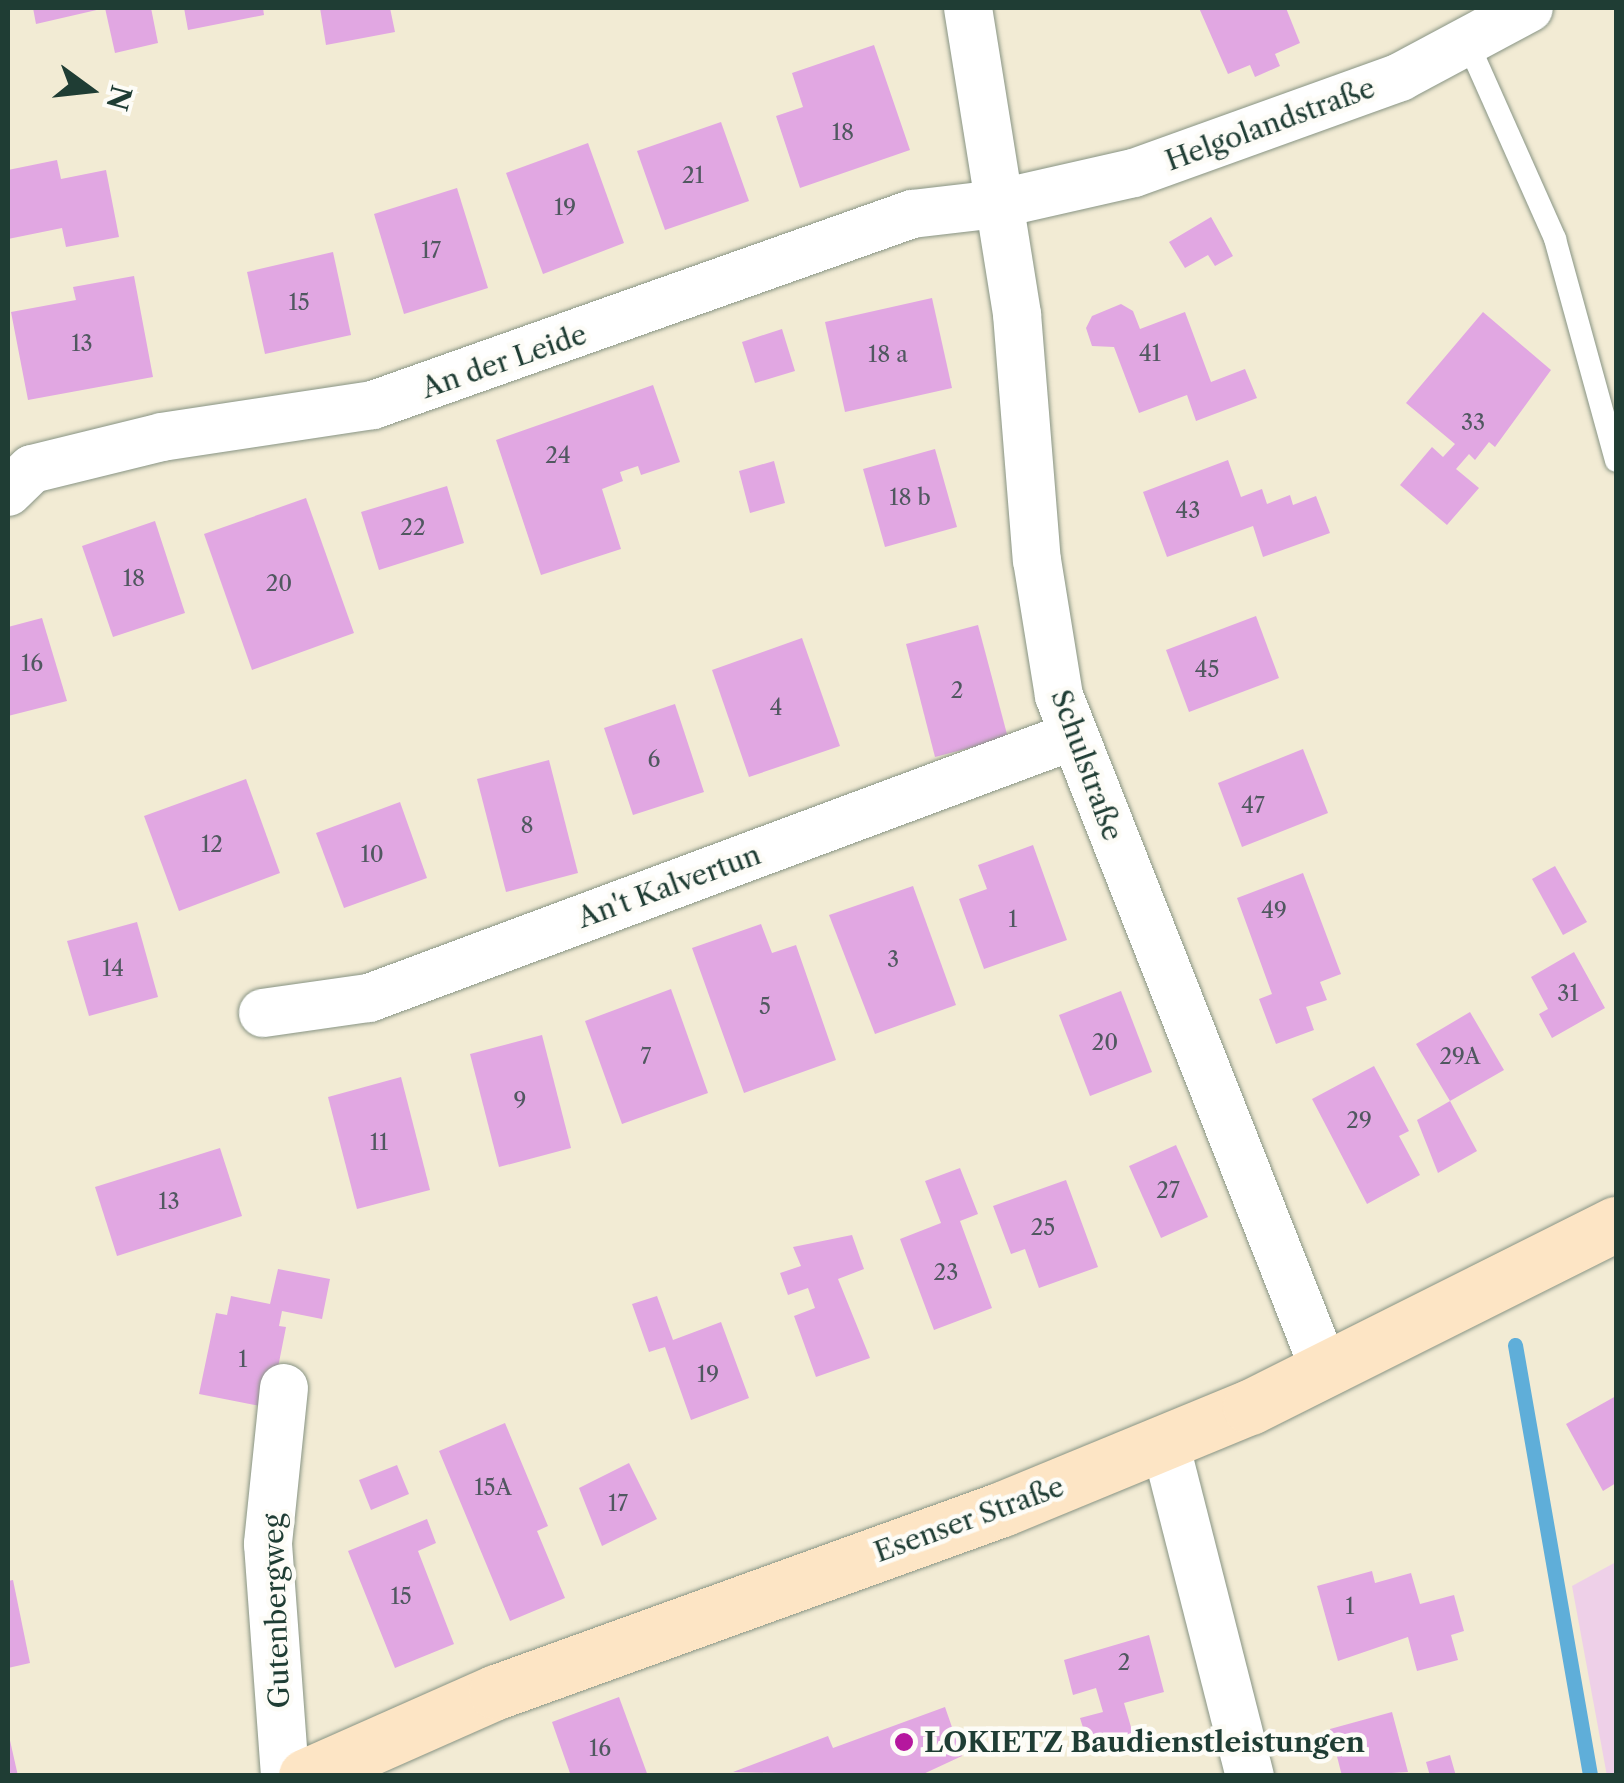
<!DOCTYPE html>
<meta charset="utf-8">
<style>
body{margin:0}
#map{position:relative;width:1624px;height:1783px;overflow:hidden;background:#f2ebd4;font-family:"Libre Caslon Text",serif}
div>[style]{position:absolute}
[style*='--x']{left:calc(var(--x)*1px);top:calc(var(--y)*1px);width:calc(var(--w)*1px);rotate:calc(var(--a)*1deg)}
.built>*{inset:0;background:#eed0e8}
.stream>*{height:15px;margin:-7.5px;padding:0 7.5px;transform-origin:7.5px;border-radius:7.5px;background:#5faed9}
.building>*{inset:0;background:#e1a7e2}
.roads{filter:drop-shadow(0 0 2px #889484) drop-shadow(0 0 2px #889484)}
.lane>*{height:22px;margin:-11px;padding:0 11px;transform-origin:11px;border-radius:11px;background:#fff}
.street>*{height:48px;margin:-24px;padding:0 24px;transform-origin:24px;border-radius:24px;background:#fff}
.secondary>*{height:55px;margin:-27.5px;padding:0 27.5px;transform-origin:27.5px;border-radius:27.5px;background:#fde5c5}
.dots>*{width:28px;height:28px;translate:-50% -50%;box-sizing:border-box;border:5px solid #fdfcf7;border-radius:50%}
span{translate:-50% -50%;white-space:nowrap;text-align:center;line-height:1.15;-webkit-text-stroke:9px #fdfcf7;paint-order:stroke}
.number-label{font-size:22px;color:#505860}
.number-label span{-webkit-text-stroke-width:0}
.street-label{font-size:28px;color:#1f3d34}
.poi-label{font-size:28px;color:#1f3d34;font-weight:700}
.left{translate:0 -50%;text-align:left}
.frame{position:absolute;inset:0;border:10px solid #1f3d34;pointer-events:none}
.north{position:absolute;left:40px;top:40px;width:100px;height:100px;-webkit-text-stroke:8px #fdfcf7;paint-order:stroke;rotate:105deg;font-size:28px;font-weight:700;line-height:40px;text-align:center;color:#1f3d34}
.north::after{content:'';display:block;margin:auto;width:35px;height:45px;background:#1f3d34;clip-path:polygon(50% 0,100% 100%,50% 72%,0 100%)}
</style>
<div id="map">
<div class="built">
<div style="clip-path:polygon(1616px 1562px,1616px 1775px,1607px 1776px,1572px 1586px)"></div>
</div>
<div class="stream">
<div style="--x:1515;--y:1345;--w:437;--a:80.1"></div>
</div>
<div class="building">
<div style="clip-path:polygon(33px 8px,101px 8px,101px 9px,36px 24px)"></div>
<div style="clip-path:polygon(105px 8px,151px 8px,158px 43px,115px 53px)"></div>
<div style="clip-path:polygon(184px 8px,263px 8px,264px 15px,188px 30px)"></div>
<div style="clip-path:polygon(320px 8px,390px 8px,395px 32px,326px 45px)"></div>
<div style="clip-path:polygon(1199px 8px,1286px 8px,1300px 43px,1275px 54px,1280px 66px,1255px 77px,1250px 65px,1228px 74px)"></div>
<div style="clip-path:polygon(874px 45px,910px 150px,800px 188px,776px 116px,803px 107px,792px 73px)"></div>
<div style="clip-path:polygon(721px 122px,749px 201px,665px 230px,637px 151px)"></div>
<div style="clip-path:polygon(588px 143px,624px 243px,543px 274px,506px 173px)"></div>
<div style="clip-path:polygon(57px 160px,61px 179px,106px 170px,119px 237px,66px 247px,62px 228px,8px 239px,8px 170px)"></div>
<div style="clip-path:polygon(457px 188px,488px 288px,404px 314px,374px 214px)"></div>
<div style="clip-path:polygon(1211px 217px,1233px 256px,1215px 266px,1208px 255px,1185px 268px,1169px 242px)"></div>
<div style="clip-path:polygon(333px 252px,351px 335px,265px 354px,247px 272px)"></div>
<div style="clip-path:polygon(134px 276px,153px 377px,28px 400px,11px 312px,76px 300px,73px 287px)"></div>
<div style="clip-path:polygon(932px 298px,952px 388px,845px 412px,825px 322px)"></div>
<div style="clip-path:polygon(1121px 304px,1133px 311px,1140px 329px,1185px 312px,1211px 382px,1245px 369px,1257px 398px,1196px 421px,1187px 395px,1139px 413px,1114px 347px,1092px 346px,1086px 328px,1092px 316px)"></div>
<div style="clip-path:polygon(1483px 312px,1551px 370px,1495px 447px,1489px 442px,1475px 460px,1469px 454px,1456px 469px,1479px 488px,1447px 525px,1400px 485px,1432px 447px,1443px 457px,1455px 444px,1406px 403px)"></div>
<div style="clip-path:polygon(782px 329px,795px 371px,755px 383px,742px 342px)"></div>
<div style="clip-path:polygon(653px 385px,680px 462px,641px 475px,638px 466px,620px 472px,623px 481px,602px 489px,621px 549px,541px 575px,496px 440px)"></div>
<div style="clip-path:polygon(935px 449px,957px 527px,885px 547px,863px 469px)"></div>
<div style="clip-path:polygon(1228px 460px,1241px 497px,1262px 489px,1267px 504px,1290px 495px,1293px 505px,1316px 496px,1330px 533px,1263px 557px,1253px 526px,1167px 557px,1143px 492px)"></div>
<div style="clip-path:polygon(774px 461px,785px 503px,750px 513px,739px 471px)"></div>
<div style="clip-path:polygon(447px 486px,464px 543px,379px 570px,361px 512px)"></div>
<div style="clip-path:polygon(306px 498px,354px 633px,252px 670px,204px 534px)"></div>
<div style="clip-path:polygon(155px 521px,185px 613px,113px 637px,82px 546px)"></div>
<div style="clip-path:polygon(1256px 616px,1279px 678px,1189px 712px,1166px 650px)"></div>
<div style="clip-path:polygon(42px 618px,67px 701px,8px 716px,8px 627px)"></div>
<div style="clip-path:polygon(978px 625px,1008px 738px,935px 757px,906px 644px)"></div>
<div style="clip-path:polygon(802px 638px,840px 746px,749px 777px,712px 670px)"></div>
<div style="clip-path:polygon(675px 704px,704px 792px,633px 815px,604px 728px)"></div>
<div style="clip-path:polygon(1303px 749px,1328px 813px,1242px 847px,1218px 783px)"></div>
<div style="clip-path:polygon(549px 760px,578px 873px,506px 892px,477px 779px)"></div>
<div style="clip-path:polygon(246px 779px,280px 873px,179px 911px,144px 816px)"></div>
<div style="clip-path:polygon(400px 802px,427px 878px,344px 908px,316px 833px)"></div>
<div style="clip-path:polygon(1033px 845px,1067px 940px,984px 969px,959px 899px,987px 889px,978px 865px)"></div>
<div style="clip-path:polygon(1555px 866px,1587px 922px,1563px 935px,1532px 879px)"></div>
<div style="clip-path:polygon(1303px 873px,1341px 974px,1320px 982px,1327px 1000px,1306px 1007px,1314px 1030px,1276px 1044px,1259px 999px,1272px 994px,1237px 898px)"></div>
<div style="clip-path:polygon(913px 886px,956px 1005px,875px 1034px,829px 915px)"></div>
<div style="clip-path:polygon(137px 922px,158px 997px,89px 1016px,67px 941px)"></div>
<div style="clip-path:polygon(761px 924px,772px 953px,796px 945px,836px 1060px,744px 1093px,692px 948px)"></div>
<div style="clip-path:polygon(1574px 952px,1605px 1008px,1552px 1038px,1539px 1014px,1548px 1009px,1531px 977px)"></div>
<div style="clip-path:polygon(671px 989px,708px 1093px,622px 1124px,585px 1021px)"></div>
<div style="clip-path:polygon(1121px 991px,1152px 1072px,1090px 1096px,1059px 1015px)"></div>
<div style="clip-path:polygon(1470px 1012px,1504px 1070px,1450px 1101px,1416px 1044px)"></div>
<div style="clip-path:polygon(542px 1035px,571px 1148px,499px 1167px,470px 1054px)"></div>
<div style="clip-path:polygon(1374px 1066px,1409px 1131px,1399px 1136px,1420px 1175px,1367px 1204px,1312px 1099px)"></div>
<div style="clip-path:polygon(401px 1077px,430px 1190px,357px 1209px,328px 1097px)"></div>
<div style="clip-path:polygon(1450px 1101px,1477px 1151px,1438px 1173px,1417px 1120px)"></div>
<div style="clip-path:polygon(1176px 1145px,1208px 1217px,1161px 1238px,1129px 1166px)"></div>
<div style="clip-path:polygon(220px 1148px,242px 1216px,117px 1256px,95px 1187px)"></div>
<div style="clip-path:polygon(960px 1168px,978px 1214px,960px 1221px,992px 1308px,934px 1330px,900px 1239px,941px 1223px,925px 1181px)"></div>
<div style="clip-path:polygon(1066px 1180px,1098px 1267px,1039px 1288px,1025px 1249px,1011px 1254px,993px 1206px)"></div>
<div style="clip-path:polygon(852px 1235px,864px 1269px,838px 1279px,870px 1358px,816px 1377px,794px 1316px,815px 1308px,808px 1288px,788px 1295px,780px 1273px,801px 1266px,793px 1247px)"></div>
<div style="clip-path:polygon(278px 1269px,330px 1279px,322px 1319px,282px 1311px,279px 1326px,286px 1327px,270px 1408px,199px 1394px,216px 1313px,227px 1315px,231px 1296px,270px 1304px)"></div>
<div style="clip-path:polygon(657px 1296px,673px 1340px,721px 1322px,749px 1398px,691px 1420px,665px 1347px,649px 1352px,632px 1304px)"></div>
<div style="clip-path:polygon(1616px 1396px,1616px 1483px,1603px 1491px,1566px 1424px)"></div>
<div style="clip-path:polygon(505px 1423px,548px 1526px,537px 1531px,565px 1598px,510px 1621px,439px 1451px)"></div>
<div style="clip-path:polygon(629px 1463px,657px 1519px,602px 1546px,579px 1488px)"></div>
<div style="clip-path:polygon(397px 1465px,409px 1494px,371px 1510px,359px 1480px)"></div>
<div style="clip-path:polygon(427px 1519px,436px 1543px,418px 1551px,454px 1644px,395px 1668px,348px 1551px)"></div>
<div style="clip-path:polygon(1372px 1571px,1375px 1583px,1411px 1573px,1420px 1604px,1454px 1595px,1464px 1631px,1451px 1635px,1458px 1660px,1417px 1671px,1408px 1637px,1338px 1661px,1317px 1586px)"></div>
<div style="clip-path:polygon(13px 1580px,30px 1663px,8px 1668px,8px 1581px)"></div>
<div style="clip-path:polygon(1149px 1635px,1164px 1692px,1124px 1703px,1133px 1734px,1089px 1747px,1080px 1718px,1103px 1712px,1096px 1688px,1073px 1695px,1064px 1660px)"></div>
<div style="clip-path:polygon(619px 1697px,648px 1776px,571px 1776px,552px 1722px)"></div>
<div style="clip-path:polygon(945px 1707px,962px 1756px,919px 1776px,733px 1772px,828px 1736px,833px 1748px)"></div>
<div style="clip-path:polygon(1392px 1712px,1408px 1772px,1342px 1776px,1330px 1729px)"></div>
<div style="clip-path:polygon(8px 1736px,9px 1736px,18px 1776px,8px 1776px)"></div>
<div style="clip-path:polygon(1450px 1755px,1456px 1776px,1430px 1776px,1426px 1762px)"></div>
</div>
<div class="roads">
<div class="lane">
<div style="--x:1467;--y:41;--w:217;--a:66"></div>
<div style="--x:1555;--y:239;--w:230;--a:74.6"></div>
</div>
<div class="street">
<div style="--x:968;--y:8;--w:310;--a:80.9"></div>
<div style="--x:1017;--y:314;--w:247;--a:85.4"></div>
<div style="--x:1037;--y:560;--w:138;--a:80.8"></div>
<div style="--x:1059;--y:696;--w:722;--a:68.48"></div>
<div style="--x:8;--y:492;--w:33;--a:-44"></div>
<div style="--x:32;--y:469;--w:134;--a:-13.8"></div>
<div style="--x:162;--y:437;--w:213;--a:-8.6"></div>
<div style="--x:373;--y:405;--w:572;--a:-19.51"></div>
<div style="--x:912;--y:214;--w:86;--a:-6.7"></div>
<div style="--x:997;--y:204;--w:140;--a:-12.8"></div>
<div style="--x:1134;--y:173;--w:283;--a:-19.8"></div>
<div style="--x:1400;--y:77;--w:146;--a:-28.1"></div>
<div style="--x:263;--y:1013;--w:107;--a:-8.1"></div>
<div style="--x:369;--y:998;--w:748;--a:-20.42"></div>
<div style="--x:284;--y:1388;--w:157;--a:95.9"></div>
<div style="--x:268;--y:1544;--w:233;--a:85.8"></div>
<div style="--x:1165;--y:1443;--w:344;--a:75.7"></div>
</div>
<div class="secondary">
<div style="--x:306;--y:1776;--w:208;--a:-23.9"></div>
<div style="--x:496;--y:1692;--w:538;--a:-19.88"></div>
<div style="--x:1002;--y:1509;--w:268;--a:-22.4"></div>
<div style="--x:1250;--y:1407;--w:409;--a:-26.6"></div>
</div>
</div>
<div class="dots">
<div style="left:904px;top:1742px;background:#b5179e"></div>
</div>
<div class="number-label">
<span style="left:843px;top:133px">18</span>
<span style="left:693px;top:176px">21</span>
<span style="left:565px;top:208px">19</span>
<span style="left:431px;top:251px">17</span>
<span style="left:299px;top:303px">15</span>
<span style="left:82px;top:344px">13</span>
<span style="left:1150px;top:354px">41</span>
<span style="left:888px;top:355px">18 a</span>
<span style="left:1473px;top:423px">33</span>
<span style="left:558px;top:456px">24</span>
<span style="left:910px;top:498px">18 b</span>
<span style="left:1188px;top:511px">43</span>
<span style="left:413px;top:528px">22</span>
<span style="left:134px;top:579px">18</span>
<span style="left:279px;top:584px">20</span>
<span style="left:32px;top:664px">16</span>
<span style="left:1207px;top:670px">45</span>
<span style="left:957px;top:691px">2</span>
<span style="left:776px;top:708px">4</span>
<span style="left:654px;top:760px">6</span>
<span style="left:1253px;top:806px">47</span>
<span style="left:527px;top:826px">8</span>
<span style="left:212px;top:845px">12</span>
<span style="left:372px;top:855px">10</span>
<span style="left:1274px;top:911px">49</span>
<span style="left:1013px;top:920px">1</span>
<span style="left:893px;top:960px">3</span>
<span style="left:113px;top:969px">14</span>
<span style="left:1568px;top:994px">31</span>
<span style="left:765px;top:1007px">5</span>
<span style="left:1105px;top:1043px">20</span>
<span style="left:646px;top:1057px">7</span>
<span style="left:1460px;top:1057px">29A</span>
<span style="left:520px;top:1101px">9</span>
<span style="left:1359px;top:1121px">29</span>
<span style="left:379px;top:1143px">11</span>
<span style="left:1168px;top:1191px">27</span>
<span style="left:169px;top:1202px">13</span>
<span style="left:1043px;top:1228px">25</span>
<span style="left:946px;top:1273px">23</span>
<span style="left:243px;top:1360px">1</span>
<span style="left:708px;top:1375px">19</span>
<span style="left:493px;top:1488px">15A</span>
<span style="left:618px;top:1504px">17</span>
<span style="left:401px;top:1597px">15</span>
<span style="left:1350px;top:1607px">1</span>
<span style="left:1124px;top:1663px">2</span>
<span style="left:600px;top:1749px">16</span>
</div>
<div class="street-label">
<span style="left:1270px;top:124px;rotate:-20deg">Helgolandstraße</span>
<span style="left:504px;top:361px;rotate:-19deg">An der Leide</span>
<span style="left:1087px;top:765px;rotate:70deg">Schulstraße</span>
<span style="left:669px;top:886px;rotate:-20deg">An't Kalvertun</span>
<span style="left:969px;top:1519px;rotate:-20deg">Esenser Straße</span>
<span style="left:276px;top:1611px;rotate:-92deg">Gutenbergweg</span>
</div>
<div class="poi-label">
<span class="left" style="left:924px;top:1742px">LOKIETZ Baudienstleistungen</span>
</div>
<div class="frame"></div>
<div class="north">N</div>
</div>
